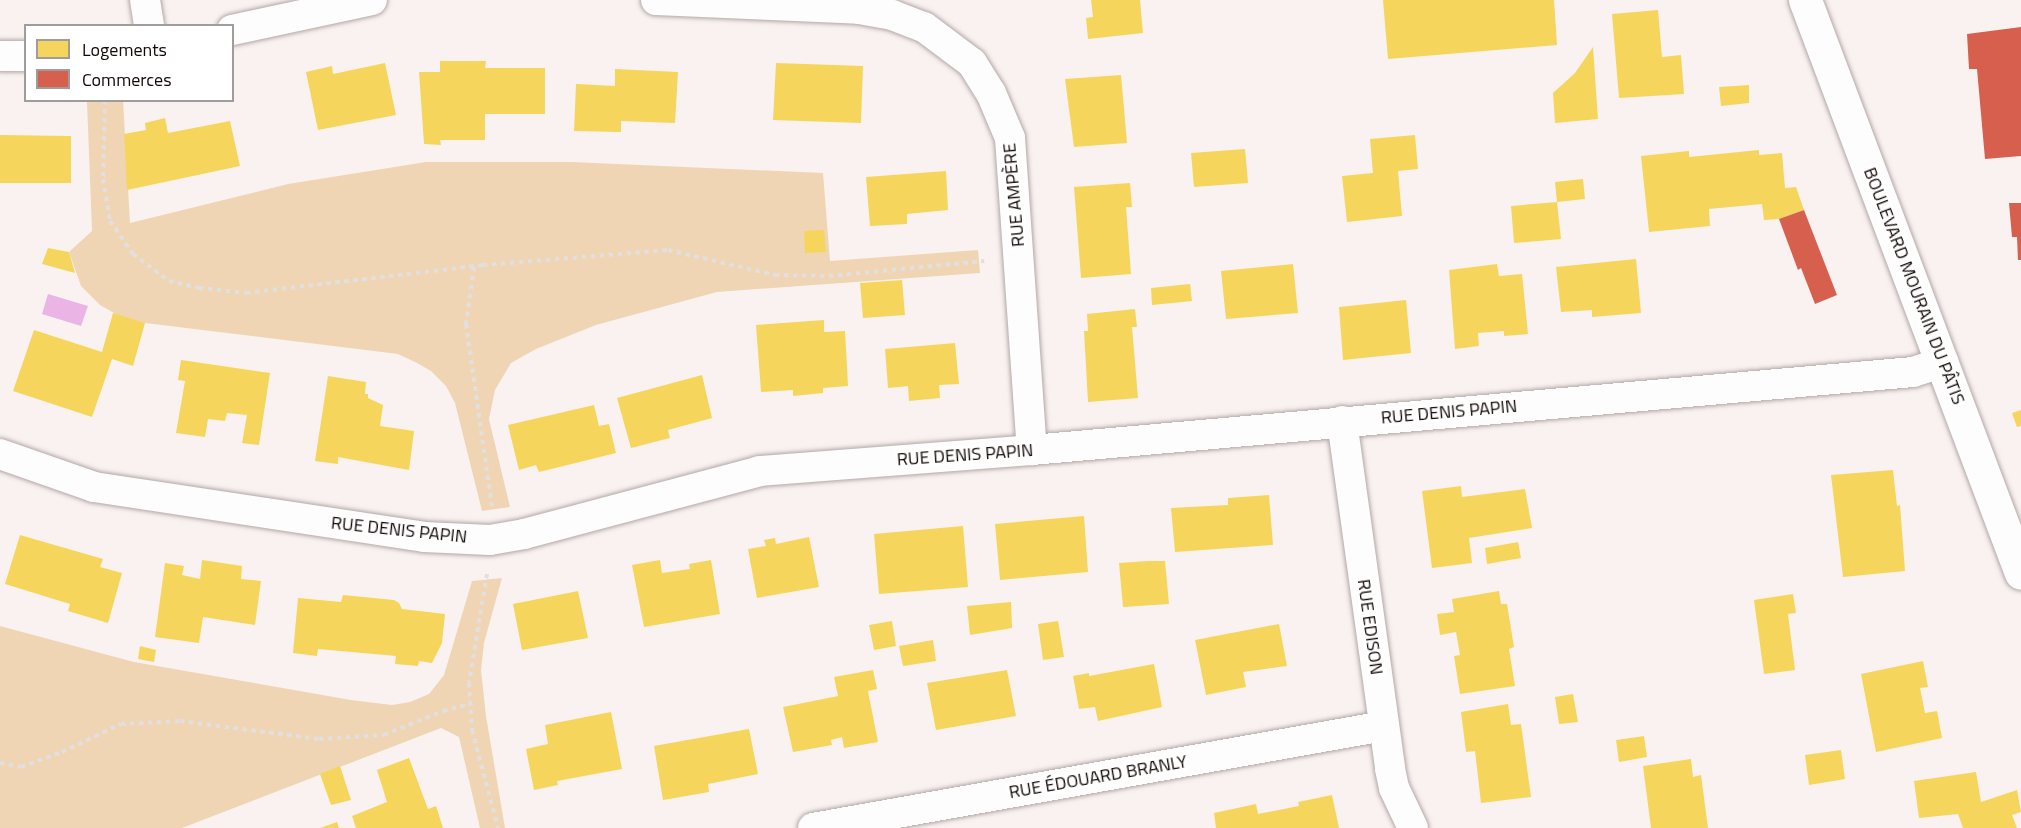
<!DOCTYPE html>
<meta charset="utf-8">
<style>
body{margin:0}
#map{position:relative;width:2021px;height:828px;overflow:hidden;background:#faf2f0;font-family:"Titillium Web",sans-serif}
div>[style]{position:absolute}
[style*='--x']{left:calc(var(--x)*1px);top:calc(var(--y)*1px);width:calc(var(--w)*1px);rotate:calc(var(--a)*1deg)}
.green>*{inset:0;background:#f0d5b4}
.water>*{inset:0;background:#eab4e5}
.homes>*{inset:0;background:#f6d55c}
.shops>*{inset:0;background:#d6604d}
.path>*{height:4px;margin-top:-2px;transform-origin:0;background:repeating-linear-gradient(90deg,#e2dfdf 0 4.5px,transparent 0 9px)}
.roads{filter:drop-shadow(0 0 2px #b2a8a7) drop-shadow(0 0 2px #b2a8a7)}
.minor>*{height:30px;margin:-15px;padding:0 15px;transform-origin:15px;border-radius:15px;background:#fefdfd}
.secondary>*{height:33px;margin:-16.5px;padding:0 16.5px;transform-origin:16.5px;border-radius:16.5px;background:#fefdfd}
span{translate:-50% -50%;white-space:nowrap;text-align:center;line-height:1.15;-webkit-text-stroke:6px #fff;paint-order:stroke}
.street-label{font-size:18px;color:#140808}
.legend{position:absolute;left:24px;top:24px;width:210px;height:78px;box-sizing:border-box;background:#fff;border:2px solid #a19c9c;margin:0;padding:8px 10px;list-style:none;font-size:18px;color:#140808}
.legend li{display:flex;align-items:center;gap:12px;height:30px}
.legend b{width:30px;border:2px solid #a19c9c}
</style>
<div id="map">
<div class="green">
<div style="clip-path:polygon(100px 100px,123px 100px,130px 223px,288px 184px,426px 162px,572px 162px,823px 173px,830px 261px,978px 250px,980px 273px,717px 292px,596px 325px,536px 349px,511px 363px,495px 390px,489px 419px,510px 507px,482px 511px,455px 403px,446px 386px,431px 371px,417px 363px,398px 354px,145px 323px,121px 317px,100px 305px,81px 286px,69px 252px,92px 231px,87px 102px)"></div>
<div style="clip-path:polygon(502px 578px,484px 643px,481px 670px,486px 716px,505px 828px,480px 828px,459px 737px,441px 728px,182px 828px,0 828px,0 626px,134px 662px,351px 700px,392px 705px,410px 702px,429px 694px,444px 675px,472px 581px)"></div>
</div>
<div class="water">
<div style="clip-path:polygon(48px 294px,88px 306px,81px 326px,42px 314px)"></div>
</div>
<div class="homes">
<div style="clip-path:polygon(1091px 0,1140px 0,1143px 33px,1088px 39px,1086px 18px,1093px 17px)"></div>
<div style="clip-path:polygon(1383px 0,1554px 0,1557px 45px,1388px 59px)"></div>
<div style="clip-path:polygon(1658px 10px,1662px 57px,1681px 55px,1684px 94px,1619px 98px,1612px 14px)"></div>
<div style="clip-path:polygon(1593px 47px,1598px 119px,1555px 123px,1553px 93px,1575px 73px)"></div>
<div style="clip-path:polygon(440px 61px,486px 61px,485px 68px,545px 68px,545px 114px,485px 114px,485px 140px,440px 140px,441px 145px,424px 144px,419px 72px,440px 72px)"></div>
<div style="clip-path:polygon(385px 63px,396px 115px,318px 130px,306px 72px,332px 66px,333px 74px)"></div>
<div style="clip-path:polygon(776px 63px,863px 66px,861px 123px,773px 120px)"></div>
<div style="clip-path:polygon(615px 69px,678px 72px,675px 123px,621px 121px,621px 132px,574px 131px,576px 84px,615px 86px)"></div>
<div style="clip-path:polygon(1121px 75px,1127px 143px,1074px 147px,1065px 79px)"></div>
<div style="clip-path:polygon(1749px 85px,1749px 103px,1721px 106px,1719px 87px)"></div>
<div style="clip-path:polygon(165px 118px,168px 133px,230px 121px,240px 166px,127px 190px,124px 134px,146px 130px,145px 123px)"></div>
<div style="clip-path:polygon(0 135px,71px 136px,71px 183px,0 183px)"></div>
<div style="clip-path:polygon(1415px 135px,1418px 169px,1398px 171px,1402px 216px,1347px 222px,1342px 176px,1373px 173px,1370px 139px)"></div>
<div style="clip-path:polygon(1245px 149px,1248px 183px,1194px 187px,1191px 153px)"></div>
<div style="clip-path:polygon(1759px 150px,1759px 155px,1782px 153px,1785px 188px,1796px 187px,1804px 210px,1779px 219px,1764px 220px,1762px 204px,1709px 209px,1710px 226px,1649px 232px,1641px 156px,1689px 151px,1689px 157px)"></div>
<div style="clip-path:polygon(946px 171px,948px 210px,907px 214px,907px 224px,870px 226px,866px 177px)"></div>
<div style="clip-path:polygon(1583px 179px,1585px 199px,1557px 202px,1561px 239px,1514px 243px,1511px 206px,1557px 202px,1555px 182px)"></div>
<div style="clip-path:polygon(1130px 183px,1132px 207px,1126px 207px,1131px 274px,1081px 278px,1074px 187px)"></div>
<div style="clip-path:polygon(824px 230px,826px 252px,805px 253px,804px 231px)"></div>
<div style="clip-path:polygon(48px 248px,69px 252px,75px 273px,42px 264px)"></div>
<div style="clip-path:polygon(1636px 259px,1641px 313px,1592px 317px,1592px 310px,1561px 312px,1556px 267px)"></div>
<div style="clip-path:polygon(1293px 264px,1298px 313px,1226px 319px,1221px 271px)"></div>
<div style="clip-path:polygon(1497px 264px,1499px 276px,1522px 274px,1528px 334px,1504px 336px,1504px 331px,1478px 333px,1479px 346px,1455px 349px,1449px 270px)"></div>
<div style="clip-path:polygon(902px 280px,905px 315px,863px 318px,860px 283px)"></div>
<div style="clip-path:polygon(1190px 284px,1192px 301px,1152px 305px,1151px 288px)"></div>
<div style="clip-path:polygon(1406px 300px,1411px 353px,1343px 360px,1339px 307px)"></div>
<div style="clip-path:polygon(1135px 309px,1137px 327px,1132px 327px,1138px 398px,1088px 402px,1084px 331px,1088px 331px,1087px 314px)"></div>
<div style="clip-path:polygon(113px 313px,145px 323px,133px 366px,112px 359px,92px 417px,13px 391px,34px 330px,102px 352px)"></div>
<div style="clip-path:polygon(824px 320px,824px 332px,845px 331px,848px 386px,823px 388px,823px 393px,793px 396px,793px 390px,761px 392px,756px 325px)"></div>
<div style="clip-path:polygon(955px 343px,959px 384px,939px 385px,940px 398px,909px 401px,908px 386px,888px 388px,885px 349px)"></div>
<div style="clip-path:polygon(181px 360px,270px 373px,259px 445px,242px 443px,247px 415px,227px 413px,225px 421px,208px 419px,205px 437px,176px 433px,185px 381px,178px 380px)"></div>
<div style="clip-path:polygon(702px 375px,712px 418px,668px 430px,670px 438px,631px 448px,617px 398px)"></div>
<div style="clip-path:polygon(328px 376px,366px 382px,365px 394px,368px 394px,368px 398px,383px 405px,380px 426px,414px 431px,409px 470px,338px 457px,338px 464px,315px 461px)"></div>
<div style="clip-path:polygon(594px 405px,599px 426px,609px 424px,616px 453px,539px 472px,536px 465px,519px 470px,508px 425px)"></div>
<div style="clip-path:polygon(2021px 410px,2021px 426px,2017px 427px,2012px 413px)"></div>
<div style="clip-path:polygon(1893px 470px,1897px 506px,1900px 505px,1905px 571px,1843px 577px,1831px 475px)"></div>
<div style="clip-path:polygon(1461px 486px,1462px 497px,1525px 489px,1532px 528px,1469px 538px,1472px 563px,1432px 568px,1422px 491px)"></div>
<div style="clip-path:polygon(1269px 495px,1273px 545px,1175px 552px,1171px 508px,1228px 505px,1228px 498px)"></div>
<div style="clip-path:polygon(1084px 516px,1088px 572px,1000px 580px,995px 524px)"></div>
<div style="clip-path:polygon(963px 526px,968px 587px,879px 594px,874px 534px)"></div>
<div style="clip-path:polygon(20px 535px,103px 559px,100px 567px,122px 573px,108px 623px,68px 611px,70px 604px,5px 584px)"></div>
<div style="clip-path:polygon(809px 537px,819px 587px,757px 598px,748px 549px,766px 546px,764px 540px,775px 538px,776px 544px)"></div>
<div style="clip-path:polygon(1518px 542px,1521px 558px,1487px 564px,1485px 548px)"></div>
<div style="clip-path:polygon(202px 560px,242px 566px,241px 579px,261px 581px,255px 625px,203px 617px,199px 643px,155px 637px,165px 563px,184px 566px,182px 575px,200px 579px)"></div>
<div style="clip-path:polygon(660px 560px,662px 573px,690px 569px,689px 564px,711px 560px,720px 614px,644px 627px,632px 565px)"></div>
<div style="clip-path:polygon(1148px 561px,1165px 561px,1169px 604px,1123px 607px,1119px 563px)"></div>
<div style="clip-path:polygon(578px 591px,588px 638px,522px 650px,513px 604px)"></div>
<div style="clip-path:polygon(1499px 591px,1501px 604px,1507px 604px,1514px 647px,1509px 649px,1515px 686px,1460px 694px,1454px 656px,1460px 655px,1456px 632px,1440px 635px,1437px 614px,1454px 612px,1452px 599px)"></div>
<div style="clip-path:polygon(1793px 594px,1796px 613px,1788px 614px,1795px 670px,1764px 674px,1754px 600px)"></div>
<div style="clip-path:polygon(343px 595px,394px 600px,399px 603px,402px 609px,445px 614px,442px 643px,432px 663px,419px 661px,418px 666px,395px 664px,396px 656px,318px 649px,317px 656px,293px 653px,298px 598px,341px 602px)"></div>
<div style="clip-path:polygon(1011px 602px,1012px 628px,970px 635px,967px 606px)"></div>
<div style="clip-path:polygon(892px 621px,896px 646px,874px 650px,869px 625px)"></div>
<div style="clip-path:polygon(1058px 621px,1064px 657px,1043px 660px,1038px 624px)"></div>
<div style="clip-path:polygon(1279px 624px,1287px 666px,1243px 672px,1246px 687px,1206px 695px,1195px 640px)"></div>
<div style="clip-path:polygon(933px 640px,936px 661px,903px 666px,899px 646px)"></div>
<div style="clip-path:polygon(140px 646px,156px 650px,154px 662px,138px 659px)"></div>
<div style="clip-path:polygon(1923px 661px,1928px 687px,1920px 688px,1925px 713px,1937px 711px,1942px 738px,1876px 752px,1861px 674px)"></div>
<div style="clip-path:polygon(1154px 664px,1162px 707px,1098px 721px,1095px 707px,1079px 709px,1073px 676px,1089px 673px,1089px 676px)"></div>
<div style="clip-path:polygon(873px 670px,877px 689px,868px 691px,878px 742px,844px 748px,842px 737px,831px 740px,832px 745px,793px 752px,783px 707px,838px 696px,834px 677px)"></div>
<div style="clip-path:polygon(1007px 670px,1016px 716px,936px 730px,927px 683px)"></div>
<div style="clip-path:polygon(1573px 694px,1578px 722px,1559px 724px,1555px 697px)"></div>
<div style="clip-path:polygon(1508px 704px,1511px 725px,1521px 724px,1531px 797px,1481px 803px,1475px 751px,1466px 752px,1461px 712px)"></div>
<div style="clip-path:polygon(611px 712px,622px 769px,557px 781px,558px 785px,534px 790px,526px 749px,548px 744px,545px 725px)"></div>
<div style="clip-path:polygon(749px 729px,758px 774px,708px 784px,709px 792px,663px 800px,654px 746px)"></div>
<div style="clip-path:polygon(1644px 736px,1647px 757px,1619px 762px,1616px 740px)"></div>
<div style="clip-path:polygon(1841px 750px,1845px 779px,1809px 785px,1805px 755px)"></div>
<div style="clip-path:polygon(409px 758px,428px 809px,436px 806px,443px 828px,356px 828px,352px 816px,387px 802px,377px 770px)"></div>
<div style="clip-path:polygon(1691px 759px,1693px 777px,1701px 775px,1708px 828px,1651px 828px,1643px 766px)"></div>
<div style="clip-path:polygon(340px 766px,351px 800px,331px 805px,320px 774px)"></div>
<div style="clip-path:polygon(1976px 772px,1981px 802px,2017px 790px,2021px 812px,2012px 815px,2017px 828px,1963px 828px,1958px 814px,1919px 818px,1914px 781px)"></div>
<div style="clip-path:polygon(1332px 795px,1339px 828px,1216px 828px,1214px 813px,1256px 804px,1258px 814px,1299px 806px,1298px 802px)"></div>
<div style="clip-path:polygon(337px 822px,339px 828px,320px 828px)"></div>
</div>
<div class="shops">
<div style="clip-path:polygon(2021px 27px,2021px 156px,1985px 159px,1977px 69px,1969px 69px,1967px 34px)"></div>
<div style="clip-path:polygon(2009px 203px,2021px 203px,2021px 260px,2018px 260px,2017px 237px,2012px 237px)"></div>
<div style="clip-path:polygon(1804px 210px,1837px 295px,1815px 304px,1801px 268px,1798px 270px,1779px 219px)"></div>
</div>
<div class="path">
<div style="--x:105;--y:100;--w:79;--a:91.5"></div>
<div style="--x:103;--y:179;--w:43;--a:80.5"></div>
<div style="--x:110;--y:221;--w:40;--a:55.1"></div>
<div style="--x:133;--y:254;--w:45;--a:36.9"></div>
<div style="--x:169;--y:281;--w:31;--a:13"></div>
<div style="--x:199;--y:288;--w:47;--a:6.1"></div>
<div style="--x:246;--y:293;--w:239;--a:-6.7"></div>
<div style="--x:483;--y:265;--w:186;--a:-4.6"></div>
<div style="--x:668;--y:250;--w:110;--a:13.2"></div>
<div style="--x:775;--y:275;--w:54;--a:1.1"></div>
<div style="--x:829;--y:276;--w:156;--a:-5.5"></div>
<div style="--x:474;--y:267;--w:58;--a:98"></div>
<div style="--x:466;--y:324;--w:184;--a:81.9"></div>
<div style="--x:487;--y:574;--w:110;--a:99.4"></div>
<div style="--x:469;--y:683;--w:47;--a:86.3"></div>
<div style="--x:472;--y:730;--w:101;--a:75.1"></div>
<div style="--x:0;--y:763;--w:21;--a:11"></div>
<div style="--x:21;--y:767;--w:44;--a:-20.1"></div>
<div style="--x:62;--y:752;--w:65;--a:-25.4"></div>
<div style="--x:121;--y:724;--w:59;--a:-2.9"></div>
<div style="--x:180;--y:721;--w:140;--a:7.4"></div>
<div style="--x:319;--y:739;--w:65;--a:-3.5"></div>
<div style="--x:384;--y:735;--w:64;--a:-22.1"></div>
<div style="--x:443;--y:711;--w:28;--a:-15"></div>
</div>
<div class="roads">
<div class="minor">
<div style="--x:145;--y:0;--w:26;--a:81"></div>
<div style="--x:656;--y:0;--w:203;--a:2.5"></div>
<div style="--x:859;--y:9;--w:34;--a:10"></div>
<div style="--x:892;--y:15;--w:34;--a:21"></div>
<div style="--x:924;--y:27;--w:60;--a:36.9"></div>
<div style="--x:972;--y:63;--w:36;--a:58"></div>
<div style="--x:991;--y:93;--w:49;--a:67.1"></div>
<div style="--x:1010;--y:138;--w:313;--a:86"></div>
<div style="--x:232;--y:30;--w:143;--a:-12.1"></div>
<div style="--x:0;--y:56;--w:26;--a:0"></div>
<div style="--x:1342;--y:421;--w:351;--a:82.1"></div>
<div style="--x:1390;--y:769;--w:19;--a:78"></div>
<div style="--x:1394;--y:788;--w:44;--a:64.6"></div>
<div style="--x:0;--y:454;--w:100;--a:19.3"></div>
<div style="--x:94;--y:487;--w:334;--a:8.6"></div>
<div style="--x:424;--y:537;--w:66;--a:2.6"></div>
<div style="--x:490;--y:540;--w:35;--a:-10"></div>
<div style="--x:524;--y:534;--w:244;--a:-14.9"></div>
<div style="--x:760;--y:471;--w:273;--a:-4.4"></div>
<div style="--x:1032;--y:450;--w:884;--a:-5.06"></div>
<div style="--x:1913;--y:372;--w:32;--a:-18"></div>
<div style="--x:813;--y:828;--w:580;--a:-10.13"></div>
</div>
<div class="secondary">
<div style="--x:1805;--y:0;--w:612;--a:69.35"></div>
</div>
</div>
<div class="street-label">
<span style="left:1014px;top:195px;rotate:-95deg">RUE AMPÈRE</span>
<span style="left:1914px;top:286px;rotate:69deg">BOULEVARD MOURAIN DU PÂTIS</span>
<span style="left:1449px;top:412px;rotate:-5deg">RUE DENIS PAPIN</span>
<span style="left:965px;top:455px;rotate:-4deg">RUE DENIS PAPIN</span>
<span style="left:399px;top:530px;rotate:6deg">RUE DENIS PAPIN</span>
<span style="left:1370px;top:627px;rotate:82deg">RUE EDISON</span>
<span style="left:1098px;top:777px;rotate:-10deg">RUE ÉDOUARD BRANLY</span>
</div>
<ul class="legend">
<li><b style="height:16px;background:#f6d55c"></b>Logements</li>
<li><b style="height:16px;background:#d6604d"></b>Commerces</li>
</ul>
</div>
